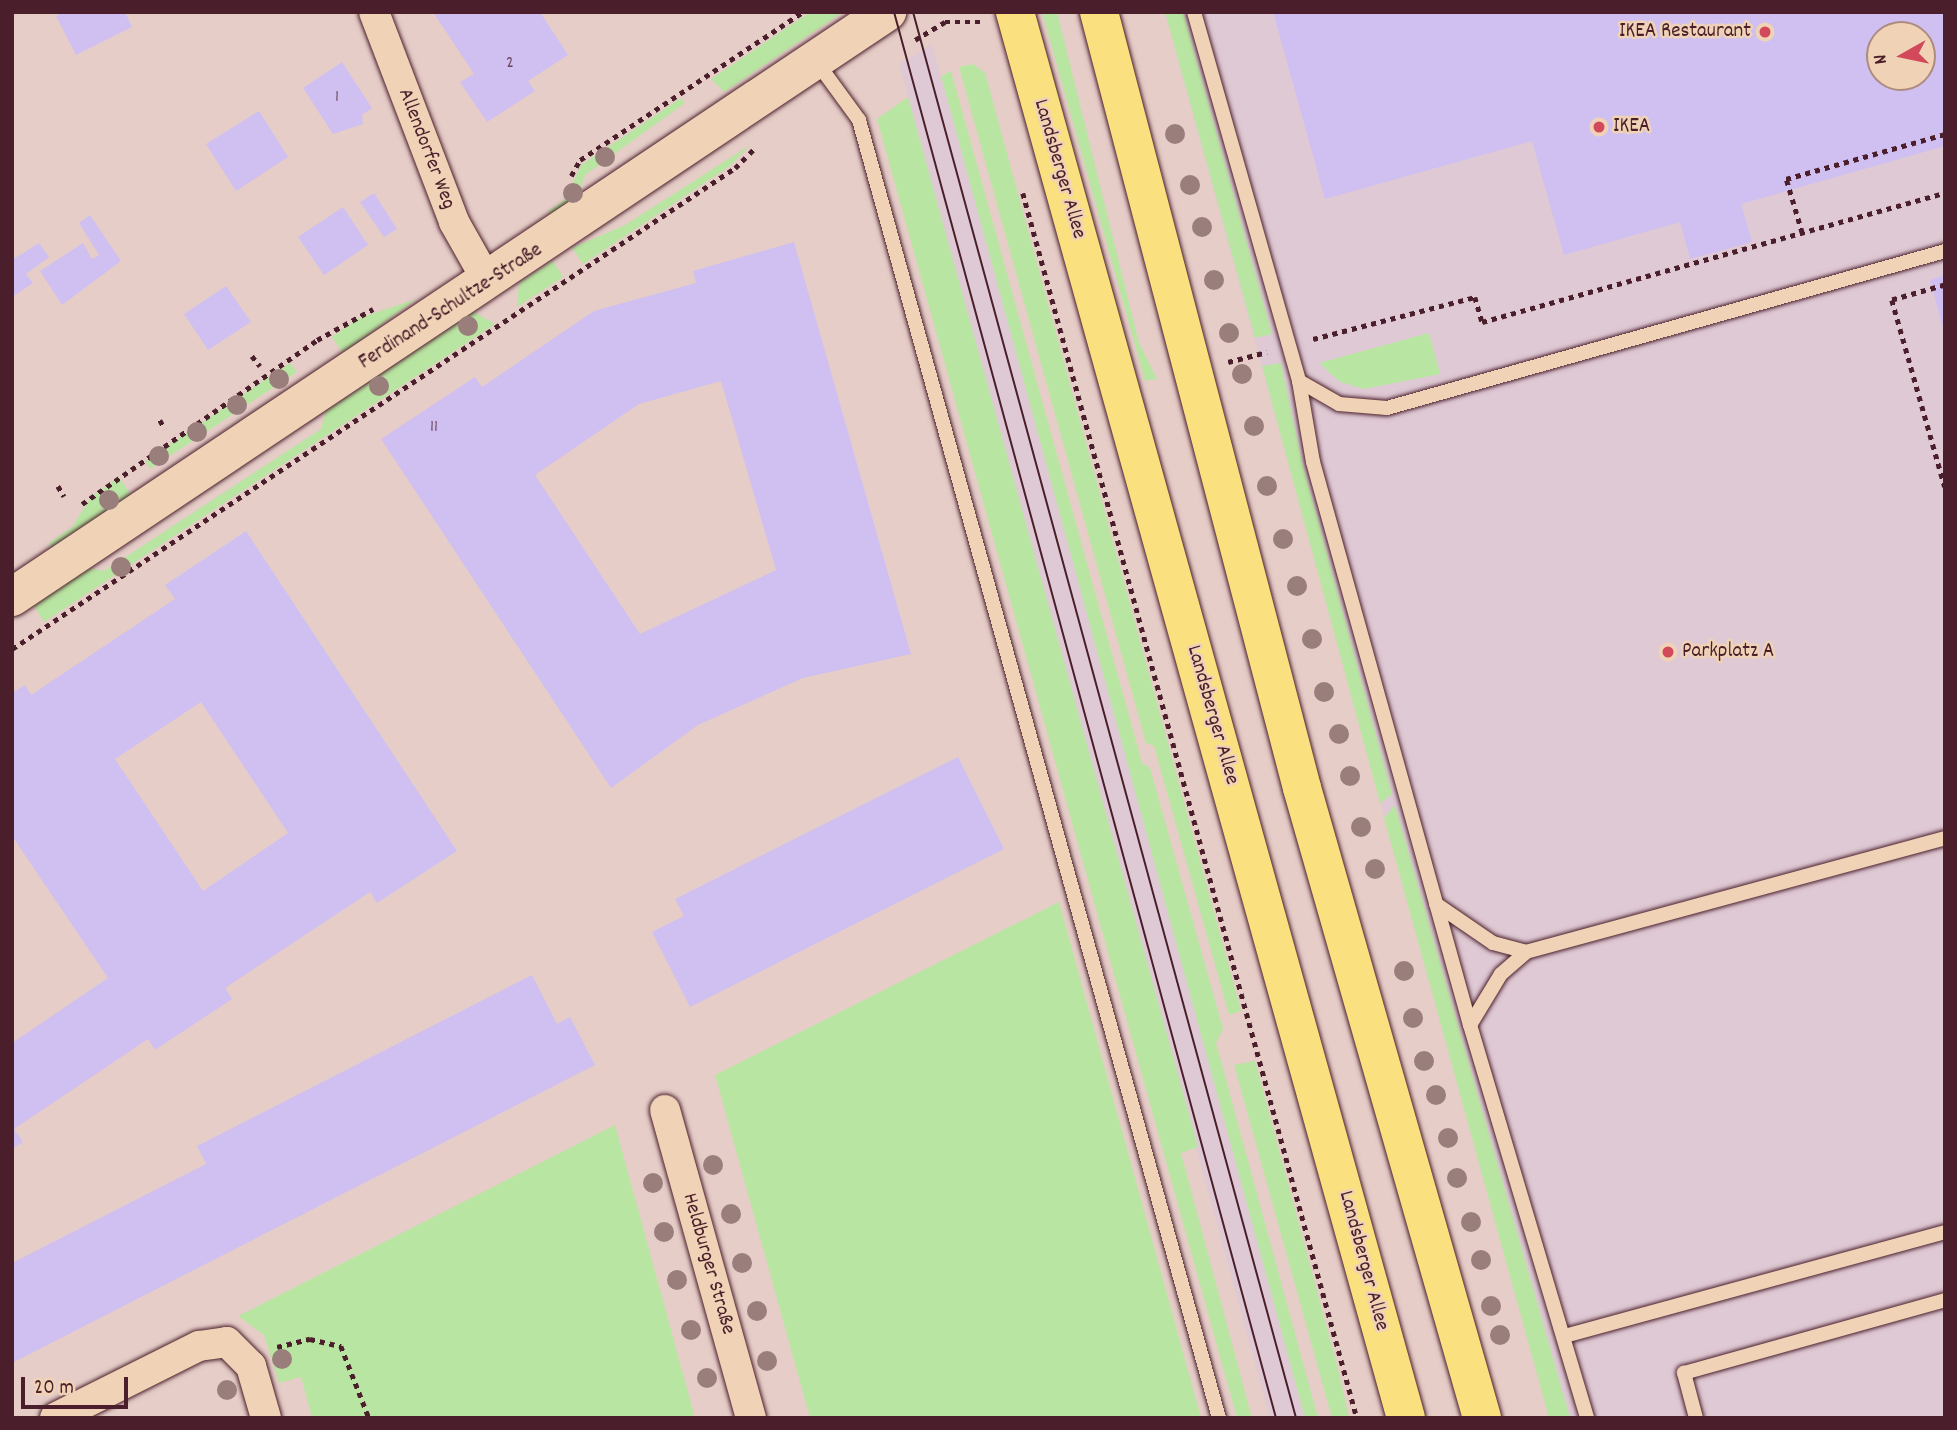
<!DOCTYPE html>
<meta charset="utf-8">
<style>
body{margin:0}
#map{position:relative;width:1957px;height:1430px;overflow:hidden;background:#e6cdc8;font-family:Dekko,sans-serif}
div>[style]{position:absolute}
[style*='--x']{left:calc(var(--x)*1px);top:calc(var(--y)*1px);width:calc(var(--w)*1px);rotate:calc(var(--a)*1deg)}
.built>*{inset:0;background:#dfc9d4}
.green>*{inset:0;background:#b9e5a2}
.building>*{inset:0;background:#cfc0f1}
.path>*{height:4.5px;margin-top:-2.25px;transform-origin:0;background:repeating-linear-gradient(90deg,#4a1f2b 0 5px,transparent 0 10px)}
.roads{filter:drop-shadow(0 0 2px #4a1f2b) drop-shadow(0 0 2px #4a1f2b)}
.lane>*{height:14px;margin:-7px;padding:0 7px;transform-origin:7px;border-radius:7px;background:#f0d3b7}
.street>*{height:30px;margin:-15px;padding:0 15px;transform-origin:15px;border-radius:15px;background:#f0d3b7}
.secondary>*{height:38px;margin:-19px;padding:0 19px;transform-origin:19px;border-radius:19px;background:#f0d3b7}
.primary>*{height:38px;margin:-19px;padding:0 19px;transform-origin:19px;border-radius:19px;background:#fbe080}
.tram>*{height:2px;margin:-1px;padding:0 1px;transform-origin:1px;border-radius:1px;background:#4a1f2b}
.trees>*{width:20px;height:20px;margin:-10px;border-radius:50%;background:#9a7e7c}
.dots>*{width:19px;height:19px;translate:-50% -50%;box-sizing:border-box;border:4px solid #f0d3b7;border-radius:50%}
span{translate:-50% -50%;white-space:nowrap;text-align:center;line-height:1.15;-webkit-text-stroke:5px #f0d3b7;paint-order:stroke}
.number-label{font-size:18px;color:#6b475c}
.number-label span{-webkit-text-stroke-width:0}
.poi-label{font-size:21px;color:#4a1f2b}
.right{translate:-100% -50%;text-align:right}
.left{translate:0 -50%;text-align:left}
.street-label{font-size:21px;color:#4a1f2b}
.frame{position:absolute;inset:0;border:14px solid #4a1f2b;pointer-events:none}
.north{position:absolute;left:1866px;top:21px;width:70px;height:70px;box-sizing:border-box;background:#f0d3b7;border:2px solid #ae8b7f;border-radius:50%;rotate:261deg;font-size:19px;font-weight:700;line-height:28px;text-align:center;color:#4a1f2b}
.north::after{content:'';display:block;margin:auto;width:24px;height:32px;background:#d1495b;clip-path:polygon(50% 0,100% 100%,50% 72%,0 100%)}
.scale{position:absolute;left:21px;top:1377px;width:107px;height:32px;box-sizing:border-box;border:4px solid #4a1f2b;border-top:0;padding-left:9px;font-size:21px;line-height:24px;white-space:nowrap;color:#4a1f2b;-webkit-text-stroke:5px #f0d3b7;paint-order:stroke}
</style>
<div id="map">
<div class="built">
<div style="clip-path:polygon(evenodd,1165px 12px,1945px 12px,1945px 1418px,1549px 1418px,1165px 12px,1880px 35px,1922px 35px,1922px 77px,1880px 77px,1880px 35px)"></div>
<div style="clip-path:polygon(932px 44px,1133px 773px,1305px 1418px,1270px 1418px,908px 97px,899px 64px)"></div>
</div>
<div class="green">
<div style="clip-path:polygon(810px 12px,843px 12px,724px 92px,711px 79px)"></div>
<div style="clip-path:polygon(1042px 12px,1057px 12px,1139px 343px,1157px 379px,1145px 381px)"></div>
<div style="clip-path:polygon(1165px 12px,1183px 12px,1272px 334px,1255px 338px)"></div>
<div style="clip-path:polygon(973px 64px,985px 73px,1241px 1011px,1229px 1015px,1154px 746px,1146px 743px,959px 67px)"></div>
<div style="clip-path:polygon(951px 71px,1142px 763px,1150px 768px,1223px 1029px,1216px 1043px,1318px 1418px,1305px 1418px,941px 76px)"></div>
<div style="clip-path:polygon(908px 97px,1198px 1147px,1181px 1153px,1252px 1418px,1237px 1418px,877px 119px)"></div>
<div style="clip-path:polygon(681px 98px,685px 103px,585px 175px,577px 198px,550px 215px,548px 211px,564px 200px,581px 165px)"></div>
<div style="clip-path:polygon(750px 145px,730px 166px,583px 264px,572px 248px,625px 225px)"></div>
<div style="clip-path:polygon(553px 261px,563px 277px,517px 307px,519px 283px)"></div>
<div style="clip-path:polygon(416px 299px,343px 353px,332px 337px,357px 319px)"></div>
<div style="clip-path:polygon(474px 312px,495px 324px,44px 622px,32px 603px,89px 568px,104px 571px,321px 429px,326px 411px)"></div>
<div style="clip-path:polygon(1429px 333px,1440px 374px,1364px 389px,1340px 382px,1319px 363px)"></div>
<div style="clip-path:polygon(290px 363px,297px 372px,150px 469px,145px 461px)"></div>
<div style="clip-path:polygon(1281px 363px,1302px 462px,1392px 794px,1380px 803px,1262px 366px)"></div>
<div style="clip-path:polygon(119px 477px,132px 496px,51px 548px,49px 543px,72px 527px,91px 497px)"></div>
<div style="clip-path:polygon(1395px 805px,1570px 1418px,1549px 1418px,1384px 818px)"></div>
<div style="clip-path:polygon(1059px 902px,1201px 1418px,810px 1418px,715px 1075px)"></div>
<div style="clip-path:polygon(1255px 1061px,1338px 1369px,1349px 1418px,1332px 1418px,1234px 1065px)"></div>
<div style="clip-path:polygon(615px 1125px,695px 1418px,312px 1418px,301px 1377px,279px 1383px,264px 1335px,238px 1316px)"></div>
</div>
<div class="building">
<div style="clip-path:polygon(63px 12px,125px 12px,132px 27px,76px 55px,56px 16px)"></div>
<div style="clip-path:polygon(433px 12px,540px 12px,568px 55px,528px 81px,535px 91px,487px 122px,460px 82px,474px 74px)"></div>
<div style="clip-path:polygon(evenodd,1273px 12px,1945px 12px,1945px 146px,1741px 204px,1752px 242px,1690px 259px,1680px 222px,1564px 255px,1532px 141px,1325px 199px,1273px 12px,1880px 35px,1922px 35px,1922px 77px,1880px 77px,1880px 35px)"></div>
<div style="clip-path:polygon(342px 62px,372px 108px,362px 115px,363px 124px,333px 134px,303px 88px)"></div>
<div style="clip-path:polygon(259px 111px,288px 157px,236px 191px,206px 144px)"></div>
<div style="clip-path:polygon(374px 193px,397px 229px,384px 237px,360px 202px)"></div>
<div style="clip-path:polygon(343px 207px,368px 245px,324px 275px,298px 237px)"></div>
<div style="clip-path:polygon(90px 215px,121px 261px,62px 305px,40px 271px,83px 243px,92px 259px,99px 255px,79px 223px)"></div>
<div style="clip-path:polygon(evenodd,794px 242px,911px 654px,803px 678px,698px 725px,611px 788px,381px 439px,475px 377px,482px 387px,594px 311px,696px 283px,693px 271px,794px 242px,721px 381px,776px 570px,640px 634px,535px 475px,639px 404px,721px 381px)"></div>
<div style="clip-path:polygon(39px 243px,49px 257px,26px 274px,33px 283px,12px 297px,12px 260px)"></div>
<div style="clip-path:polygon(1945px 275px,1945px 331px,1944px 331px,1930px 280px)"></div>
<div style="clip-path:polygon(226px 286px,251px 322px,208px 350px,184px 314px)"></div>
<div style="clip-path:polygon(evenodd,246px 531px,457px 851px,377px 903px,370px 892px,225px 988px,232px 999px,155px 1050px,148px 1039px,14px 1129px,23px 1142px,12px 1149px,12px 1043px,108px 978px,12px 836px,12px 693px,25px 685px,31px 695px,175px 599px,165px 585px,246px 531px,201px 702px,288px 833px,203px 891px,115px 759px,201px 702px)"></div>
<div style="clip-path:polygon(958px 757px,1004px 849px,690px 1007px,652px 932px,684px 916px,675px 899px)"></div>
<div style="clip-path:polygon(532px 975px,557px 1024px,570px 1017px,595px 1065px,12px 1363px,12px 1263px,206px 1164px,197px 1146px)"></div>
</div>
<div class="path">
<div style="--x:915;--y:40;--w:35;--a:-31"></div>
<div style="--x:945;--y:22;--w:35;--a:0"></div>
<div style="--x:571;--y:176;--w:18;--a:-61"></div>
<div style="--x:580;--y:160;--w:268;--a:-33.6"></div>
<div style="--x:1023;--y:193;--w:1270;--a:74.75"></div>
<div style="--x:1802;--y:233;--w:56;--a:-106.5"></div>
<div style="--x:1786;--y:179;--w:165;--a:-15.8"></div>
<div style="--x:1945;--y:285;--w:55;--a:164.2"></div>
<div style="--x:1892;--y:300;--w:194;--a:74.2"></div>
<div style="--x:1313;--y:339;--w:167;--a:-14.5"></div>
<div style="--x:1475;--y:297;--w:26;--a:74"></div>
<div style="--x:1482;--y:322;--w:481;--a:-15.6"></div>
<div style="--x:252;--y:356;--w:13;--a:51"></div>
<div style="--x:1228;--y:362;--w:40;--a:-14.4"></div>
<div style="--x:160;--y:420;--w:10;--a:61"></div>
<div style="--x:58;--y:486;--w:12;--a:59"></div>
<div style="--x:82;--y:504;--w:287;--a:-34.9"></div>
<div style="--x:317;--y:340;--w:64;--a:-29"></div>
<div style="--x:12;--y:649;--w:868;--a:-33.64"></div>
<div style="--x:735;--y:168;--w:27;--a:-45"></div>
<div style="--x:277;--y:1347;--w:34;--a:-14"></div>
<div style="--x:310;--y:1339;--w:32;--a:13"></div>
<div style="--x:341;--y:1346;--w:77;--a:68.7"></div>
</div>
<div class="roads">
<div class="lane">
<div style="--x:1194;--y:12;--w:384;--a:74.1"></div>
<div style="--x:1299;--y:381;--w:82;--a:80.2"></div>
<div style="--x:1313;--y:462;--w:584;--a:74.42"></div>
<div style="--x:1470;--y:1025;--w:410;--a:73.4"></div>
<div style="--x:816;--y:61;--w:73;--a:53.9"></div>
<div style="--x:859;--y:120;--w:1347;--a:74.5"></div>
<div style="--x:1299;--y:381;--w:46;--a:29.9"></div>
<div style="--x:1339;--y:404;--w:48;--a:4.8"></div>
<div style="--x:1387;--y:408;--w:580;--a:-15.71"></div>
<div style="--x:1436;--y:904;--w:69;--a:34.4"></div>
<div style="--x:1493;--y:943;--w:34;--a:15"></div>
<div style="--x:1470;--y:1025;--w:60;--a:-58.7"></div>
<div style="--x:1501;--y:974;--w:33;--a:-41"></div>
<div style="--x:1526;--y:952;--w:434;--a:-15.2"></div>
<div style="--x:1565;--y:1336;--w:394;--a:-15.3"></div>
<div style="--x:1696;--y:1418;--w:47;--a:-104.9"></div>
<div style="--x:1684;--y:1373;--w:271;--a:-15.6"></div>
</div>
<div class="street">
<div style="--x:374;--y:12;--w:225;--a:69.1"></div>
<div style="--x:454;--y:222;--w:69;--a:60.5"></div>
<div style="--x:665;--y:1110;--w:320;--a:74.4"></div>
<div style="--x:55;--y:1418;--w:161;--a:-26.6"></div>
<div style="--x:199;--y:1346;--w:28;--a:-8"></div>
<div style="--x:227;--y:1342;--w:34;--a:45"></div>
<div style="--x:251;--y:1366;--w:54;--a:73.9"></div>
</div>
<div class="secondary">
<div style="--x:12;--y:597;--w:1053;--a:-33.77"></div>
</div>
<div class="primary">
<div style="--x:1015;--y:12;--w:1459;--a:74.46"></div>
<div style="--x:1099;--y:12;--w:802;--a:75.34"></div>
<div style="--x:1302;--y:788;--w:655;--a:74.05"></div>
</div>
</div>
<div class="tram">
<div style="--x:894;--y:12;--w:1457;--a:74.8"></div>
<div style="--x:913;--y:12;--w:1457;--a:74.76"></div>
</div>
<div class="trees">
<div style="left:1175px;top:134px"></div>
<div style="left:605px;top:157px"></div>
<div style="left:1190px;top:185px"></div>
<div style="left:573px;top:193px"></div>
<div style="left:1202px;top:227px"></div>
<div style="left:1214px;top:280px"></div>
<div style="left:468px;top:326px"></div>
<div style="left:1229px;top:333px"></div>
<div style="left:1242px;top:374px"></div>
<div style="left:279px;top:379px"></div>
<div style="left:379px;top:386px"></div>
<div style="left:237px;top:405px"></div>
<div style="left:1254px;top:426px"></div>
<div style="left:197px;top:432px"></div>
<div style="left:159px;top:456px"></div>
<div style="left:1267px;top:486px"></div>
<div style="left:109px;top:500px"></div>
<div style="left:1283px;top:539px"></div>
<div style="left:121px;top:567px"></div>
<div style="left:1297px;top:586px"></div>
<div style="left:1312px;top:639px"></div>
<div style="left:1324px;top:692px"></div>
<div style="left:1339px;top:734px"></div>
<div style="left:1350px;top:776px"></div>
<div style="left:1361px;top:827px"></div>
<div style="left:1375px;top:869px"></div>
<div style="left:1404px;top:971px"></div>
<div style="left:1413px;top:1018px"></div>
<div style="left:1424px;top:1061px"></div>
<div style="left:1436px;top:1095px"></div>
<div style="left:1448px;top:1138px"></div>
<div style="left:713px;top:1165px"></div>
<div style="left:1457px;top:1178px"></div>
<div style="left:653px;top:1183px"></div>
<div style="left:731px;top:1214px"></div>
<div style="left:1471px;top:1222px"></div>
<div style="left:664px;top:1232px"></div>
<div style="left:1481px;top:1260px"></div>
<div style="left:742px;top:1263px"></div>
<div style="left:677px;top:1280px"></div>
<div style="left:1491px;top:1306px"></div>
<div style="left:757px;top:1311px"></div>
<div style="left:691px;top:1330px"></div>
<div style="left:1500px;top:1335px"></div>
<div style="left:282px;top:1359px"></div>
<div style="left:767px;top:1361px"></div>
<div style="left:707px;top:1378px"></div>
<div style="left:227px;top:1390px"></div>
</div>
<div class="dots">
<div style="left:1765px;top:32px;background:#d1495b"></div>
<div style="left:1599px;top:127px;background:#d1495b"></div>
<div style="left:1668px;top:652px;background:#d1495b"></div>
</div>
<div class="number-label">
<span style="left:510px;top:64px">2</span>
<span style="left:337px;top:98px">1</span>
<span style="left:434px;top:428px">11</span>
</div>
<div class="poi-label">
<span class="right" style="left:1751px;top:32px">IKEA Restaurant</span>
<span class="left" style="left:1613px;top:127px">IKEA</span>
<span class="left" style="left:1682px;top:652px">Parkplatz A</span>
</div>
<div class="street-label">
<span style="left:426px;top:149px;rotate:69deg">Allendorfer Weg</span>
<span style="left:1059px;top:169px;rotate:74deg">Landsberger Allee</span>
<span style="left:451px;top:307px;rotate:-33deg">Ferdinand-Schultze-Straße</span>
<span style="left:1212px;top:715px;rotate:74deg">Landsberger Allee</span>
<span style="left:1363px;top:1261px;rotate:75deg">Landsberger Allee</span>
<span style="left:708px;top:1264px;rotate:74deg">Heldburger Straße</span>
</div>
<div class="frame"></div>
<div class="north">N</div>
<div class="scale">20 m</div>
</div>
